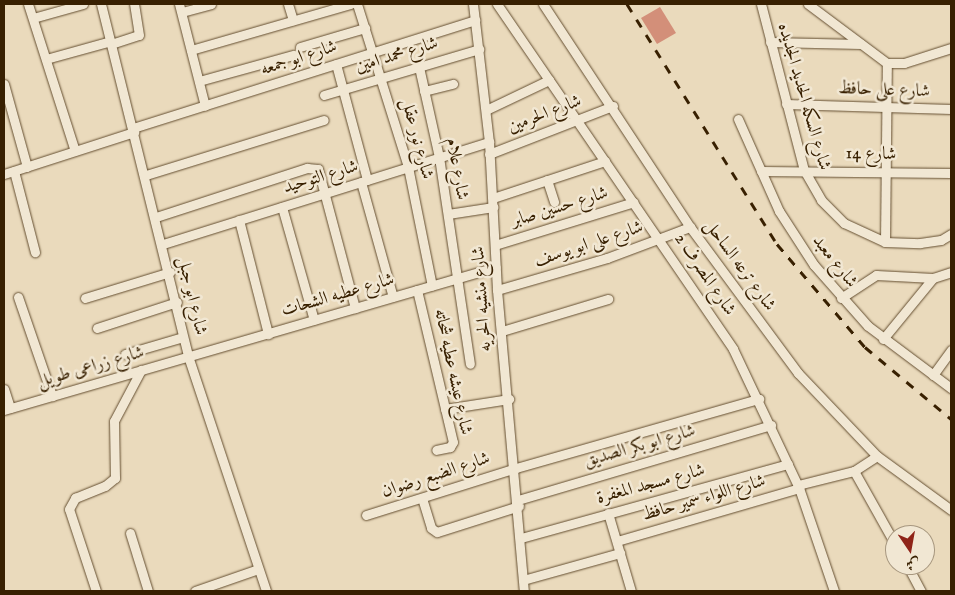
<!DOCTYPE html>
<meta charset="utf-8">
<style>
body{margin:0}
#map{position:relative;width:955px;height:595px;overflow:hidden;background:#eadabc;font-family:"IM FELL English",Amiri,serif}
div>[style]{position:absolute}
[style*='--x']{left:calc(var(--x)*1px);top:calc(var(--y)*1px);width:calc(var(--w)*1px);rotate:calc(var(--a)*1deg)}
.building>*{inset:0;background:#d38f79}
.roads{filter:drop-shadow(0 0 1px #644e30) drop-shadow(0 0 1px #644e30)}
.street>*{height:9px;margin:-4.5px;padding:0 4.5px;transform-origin:4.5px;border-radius:4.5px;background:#f1e7d3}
.rail>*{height:3px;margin-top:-1.5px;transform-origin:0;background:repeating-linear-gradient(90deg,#382001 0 9px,transparent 0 18px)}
span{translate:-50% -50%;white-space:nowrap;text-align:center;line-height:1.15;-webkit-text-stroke:5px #f1e7d3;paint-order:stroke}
.street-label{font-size:18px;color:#382001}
.frame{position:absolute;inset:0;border:5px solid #382001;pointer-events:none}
.north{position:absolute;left:885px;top:525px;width:50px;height:50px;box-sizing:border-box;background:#f1e7d3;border:1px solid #a7977f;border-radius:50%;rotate:168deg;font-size:14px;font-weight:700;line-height:20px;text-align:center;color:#382001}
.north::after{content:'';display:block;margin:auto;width:18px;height:22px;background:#8f2418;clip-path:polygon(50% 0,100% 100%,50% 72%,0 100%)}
</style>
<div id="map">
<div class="building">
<div style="clip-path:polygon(660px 7px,676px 33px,657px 44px,641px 18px)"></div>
</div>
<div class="roads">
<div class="street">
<div style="--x:28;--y:4;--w:154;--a:72.3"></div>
<div style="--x:101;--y:4;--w:363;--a:76.1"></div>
<div style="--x:188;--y:356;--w:248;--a:71.6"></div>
<div style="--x:179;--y:4;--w:105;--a:75.7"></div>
<div style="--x:288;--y:4;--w:17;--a:73"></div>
<div style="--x:357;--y:4;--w:171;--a:72.6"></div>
<div style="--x:408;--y:167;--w:121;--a:78.6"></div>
<div style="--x:473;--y:4;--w:139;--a:83.4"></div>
<div style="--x:489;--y:142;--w:148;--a:86.9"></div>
<div style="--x:497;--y:290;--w:302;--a:84.9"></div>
<div style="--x:497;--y:4;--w:418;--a:55.6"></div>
<div style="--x:733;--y:349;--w:154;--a:64.6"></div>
<div style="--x:799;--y:488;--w:109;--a:71.2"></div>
<div style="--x:543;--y:4;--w:267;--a:56.6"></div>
<div style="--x:690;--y:227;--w:182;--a:53.5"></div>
<div style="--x:798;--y:373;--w:115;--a:46.4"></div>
<div style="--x:877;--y:456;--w:92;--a:36.1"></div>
<div style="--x:761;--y:4;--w:171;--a:75.5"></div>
<div style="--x:804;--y:170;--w:34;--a:60"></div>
<div style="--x:821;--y:200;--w:33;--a:45"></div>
<div style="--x:844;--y:223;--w:45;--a:24.9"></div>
<div style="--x:885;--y:242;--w:35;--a:2"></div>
<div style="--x:920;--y:243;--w:21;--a:-8"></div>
<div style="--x:941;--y:240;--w:12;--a:-31"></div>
<div style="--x:808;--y:4;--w:99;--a:36.8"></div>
<div style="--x:887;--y:63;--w:17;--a:0"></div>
<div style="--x:904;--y:63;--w:49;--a:-17.7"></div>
<div style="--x:182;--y:12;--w:30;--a:-15"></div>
<div style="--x:33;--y:18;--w:52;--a:-15.6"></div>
<div style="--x:770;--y:42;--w:91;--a:1.3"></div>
<div style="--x:111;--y:44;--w:29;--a:-18"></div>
<div style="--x:139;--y:35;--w:31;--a:-99"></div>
<div style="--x:300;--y:47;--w:68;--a:-16.3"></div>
<div style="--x:191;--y:50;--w:166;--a:-16.1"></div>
<div style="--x:46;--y:59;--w:67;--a:-15.5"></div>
<div style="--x:336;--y:64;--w:120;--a:75"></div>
<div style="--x:419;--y:67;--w:92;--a:77.5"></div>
<div style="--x:439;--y:157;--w:209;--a:81.5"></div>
<div style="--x:199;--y:81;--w:98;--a:-15.5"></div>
<div style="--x:4;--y:84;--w:86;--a:74.5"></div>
<div style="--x:424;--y:91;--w:30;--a:-14"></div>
<div style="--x:324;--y:95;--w:162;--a:-16.5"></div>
<div style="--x:786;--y:104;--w:165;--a:1.7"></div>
<div style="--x:486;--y:110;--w:70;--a:-25.5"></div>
<div style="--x:738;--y:119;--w:101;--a:66"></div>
<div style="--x:779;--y:211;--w:64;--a:57.1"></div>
<div style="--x:814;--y:265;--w:81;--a:48.5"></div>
<div style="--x:868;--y:326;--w:104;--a:36.8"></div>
<div style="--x:133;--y:128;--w:359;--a:-17.5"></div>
<div style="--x:489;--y:154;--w:133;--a:-21.2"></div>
<div style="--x:14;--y:171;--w:84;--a:75.5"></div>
<div style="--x:761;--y:171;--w:190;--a:0.6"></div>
<div style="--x:4;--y:174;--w:137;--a:-17.9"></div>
<div style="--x:146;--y:175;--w:186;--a:-17.2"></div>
<div style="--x:547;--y:180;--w:23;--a:72"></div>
<div style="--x:361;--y:182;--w:119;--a:74.5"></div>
<div style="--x:493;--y:198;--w:118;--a:-18.3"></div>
<div style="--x:282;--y:207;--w:117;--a:74.2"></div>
<div style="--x:448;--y:214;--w:46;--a:-8.8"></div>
<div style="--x:156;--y:217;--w:159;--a:-18"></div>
<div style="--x:307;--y:168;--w:11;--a:5"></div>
<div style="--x:318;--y:169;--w:144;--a:75.1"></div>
<div style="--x:239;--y:220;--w:118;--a:75.7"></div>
<div style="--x:885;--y:242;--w:179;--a:-89.4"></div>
<div style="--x:163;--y:244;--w:342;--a:-17.4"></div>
<div style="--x:495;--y:245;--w:145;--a:-17.2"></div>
<div style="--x:417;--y:290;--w:156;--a:76.7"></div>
<div style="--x:453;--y:442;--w:6;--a:121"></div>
<div style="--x:450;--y:447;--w:14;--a:168"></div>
<div style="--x:497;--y:290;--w:115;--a:-16.2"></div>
<div style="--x:607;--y:258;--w:89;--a:-20.5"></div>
<div style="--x:18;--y:297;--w:105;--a:71"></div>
<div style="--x:85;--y:298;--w:89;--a:-17"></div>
<div style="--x:841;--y:298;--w:42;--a:-33.3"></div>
<div style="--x:876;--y:275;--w:57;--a:3"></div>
<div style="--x:933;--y:278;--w:19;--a:-18"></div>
<div style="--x:97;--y:328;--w:84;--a:-18"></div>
<div style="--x:502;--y:331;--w:111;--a:-16.8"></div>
<div style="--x:883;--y:339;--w:79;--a:-50.7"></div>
<div style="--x:125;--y:354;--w:60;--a:-16.3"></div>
<div style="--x:933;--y:375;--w:31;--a:-54"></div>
<div style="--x:4;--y:389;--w:20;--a:72"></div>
<div style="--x:445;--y:409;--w:65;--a:-8.9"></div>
<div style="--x:4;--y:410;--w:512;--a:-16.21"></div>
<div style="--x:854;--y:471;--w:84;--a:60.7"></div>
<div style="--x:798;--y:485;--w:58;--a:-14"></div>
<div style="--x:854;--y:471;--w:27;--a:-33"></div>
<div style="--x:422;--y:498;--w:31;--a:73"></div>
<div style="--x:431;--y:528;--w:7;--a:34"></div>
<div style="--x:437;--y:532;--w:86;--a:-17.6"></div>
<div style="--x:518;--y:500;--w:264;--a:-16.5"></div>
<div style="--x:608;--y:513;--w:81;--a:73.6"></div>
<div style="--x:366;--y:515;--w:157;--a:-17.4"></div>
<div style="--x:516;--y:468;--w:253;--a:-15.9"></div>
<div style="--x:130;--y:533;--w:61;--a:72.8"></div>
<div style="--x:521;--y:538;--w:277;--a:-15.5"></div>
<div style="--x:617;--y:541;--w:190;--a:-16.2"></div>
<div style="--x:907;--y:565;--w:30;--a:62"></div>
<div style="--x:523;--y:580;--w:101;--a:-15.6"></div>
<div style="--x:96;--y:591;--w:86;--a:-108.2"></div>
<div style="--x:69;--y:509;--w:13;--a:-61"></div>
<div style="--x:75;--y:498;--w:32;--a:-22"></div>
<div style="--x:105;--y:486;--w:13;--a:-39"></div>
<div style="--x:115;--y:478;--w:57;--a:-91"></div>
<div style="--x:114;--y:421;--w:58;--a:-62.1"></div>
<div style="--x:195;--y:591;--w:67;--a:-19.2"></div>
</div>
</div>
<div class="rail">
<div style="--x:627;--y:4;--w:283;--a:58"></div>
<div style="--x:777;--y:244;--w:135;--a:49.5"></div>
<div style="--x:865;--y:347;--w:112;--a:39.9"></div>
</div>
<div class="street-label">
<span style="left:397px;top:56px;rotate:-17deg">شارع محمد امين</span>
<span style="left:299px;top:59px;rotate:-18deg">شارع ابو جمعه</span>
<span style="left:884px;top:91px;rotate:2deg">شارع على حافظ</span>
<span style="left:803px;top:97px;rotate:74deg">شارع السكه الحديد الجديده</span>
<span style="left:545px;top:115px;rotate:-21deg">شارع الحرمين</span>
<span style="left:416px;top:139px;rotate:75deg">شارع نور عقل</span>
<span style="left:871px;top:155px;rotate:1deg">شارع 14</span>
<span style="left:456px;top:169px;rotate:80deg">شارع علام</span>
<span style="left:321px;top:178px;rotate:-17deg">شارع التوحيد</span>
<span style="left:560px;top:208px;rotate:-17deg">شارع حسين صابر</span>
<span style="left:589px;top:245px;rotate:-18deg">شارع على ابو يوسف</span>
<span style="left:834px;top:262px;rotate:52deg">شارع معبد</span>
<span style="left:739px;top:266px;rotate:54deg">شارع ترعه الساحل</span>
<span style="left:704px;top:275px;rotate:56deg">شارع المصرف 2</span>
<span style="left:191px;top:296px;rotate:77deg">شارع ابو جبل</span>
<span style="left:338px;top:296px;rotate:-16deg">شارع عطيه الشحات</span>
<span style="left:483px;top:299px;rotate:-94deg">شارع منشيه الحريه</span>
<span style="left:91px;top:368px;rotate:-16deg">شارع زراعى طويل</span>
<span style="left:452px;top:372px;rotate:78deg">شارع عيشه عطيه شحاته</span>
<span style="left:640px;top:447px;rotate:-16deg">شارع ابو بكر الصديق</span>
<span style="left:436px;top:476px;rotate:-18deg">شارع الضبع رضوان</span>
<span style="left:651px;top:485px;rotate:-15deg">شارع مسجد المغفرة</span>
<span style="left:704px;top:499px;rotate:-16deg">شارع اللواء سمير حافظ</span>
</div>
<div class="frame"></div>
<div class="north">ش</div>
</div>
